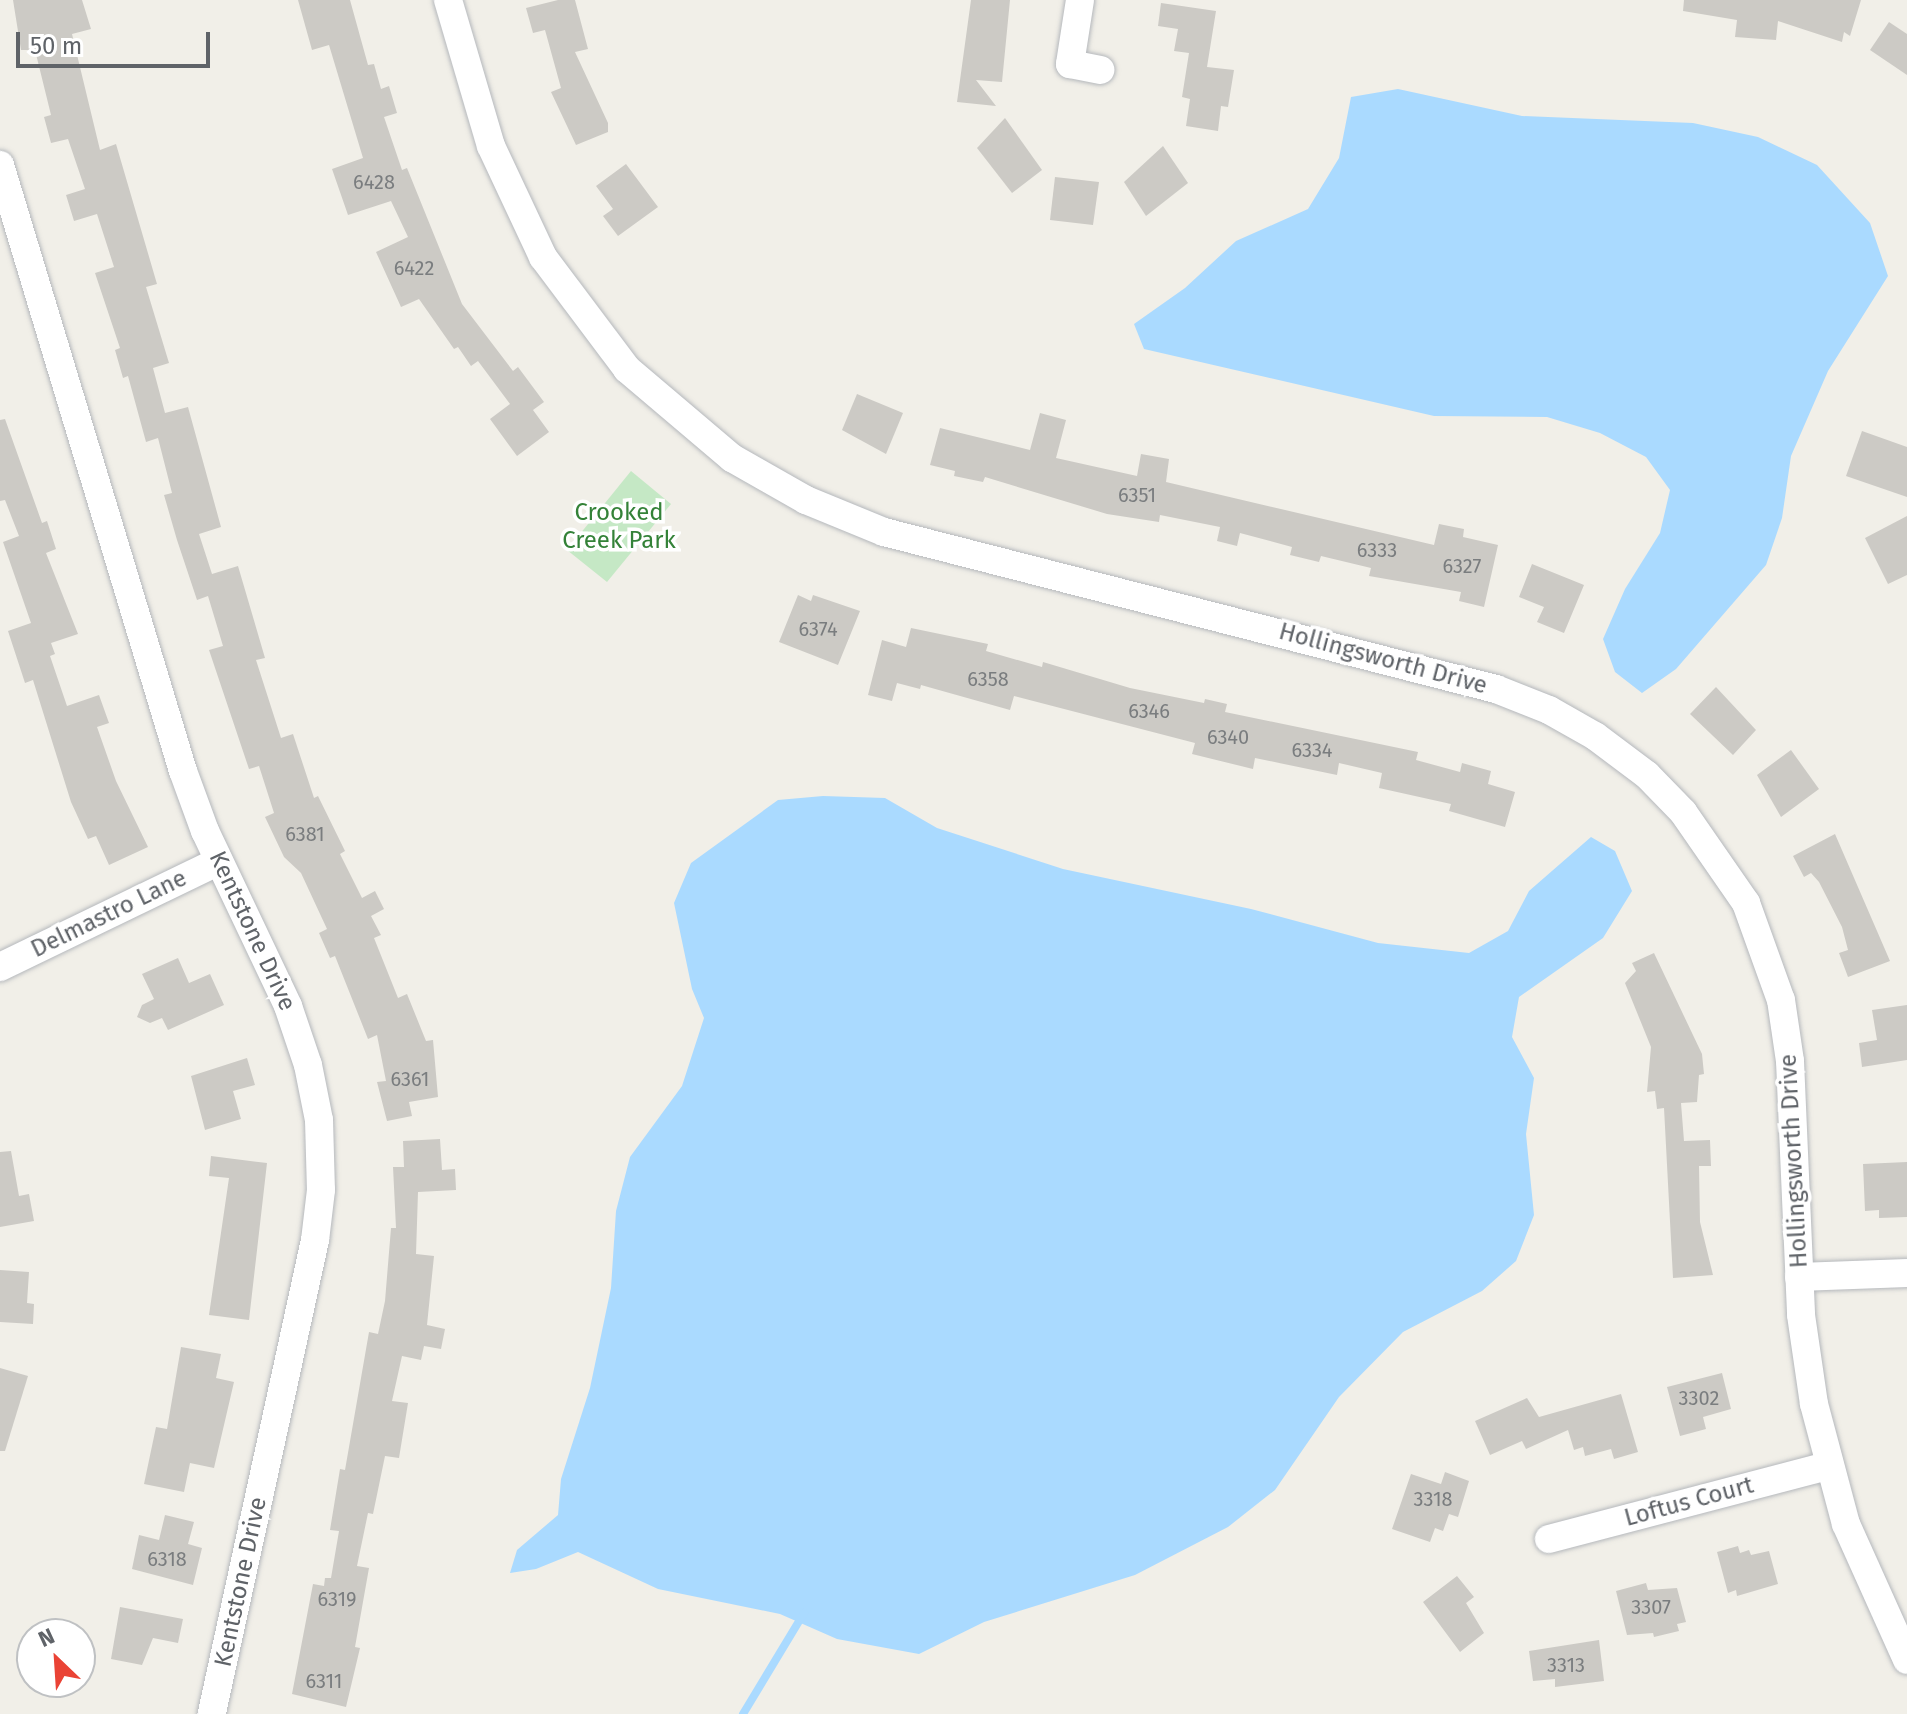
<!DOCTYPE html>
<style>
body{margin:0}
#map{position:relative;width:1907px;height:1714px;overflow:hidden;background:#f1efe8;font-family:"Fira Sans",sans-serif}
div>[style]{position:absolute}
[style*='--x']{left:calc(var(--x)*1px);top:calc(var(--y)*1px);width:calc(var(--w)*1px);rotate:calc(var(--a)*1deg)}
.green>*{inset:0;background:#c5e8c5}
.water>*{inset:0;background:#aadaff}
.stream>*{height:8px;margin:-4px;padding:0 4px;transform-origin:4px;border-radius:4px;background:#aadaff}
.building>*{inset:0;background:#cccac5}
.roads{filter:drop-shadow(0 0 2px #b5b8bc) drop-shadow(0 0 2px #b5b8bc)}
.minor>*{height:28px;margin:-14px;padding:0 14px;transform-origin:14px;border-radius:14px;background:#fff}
span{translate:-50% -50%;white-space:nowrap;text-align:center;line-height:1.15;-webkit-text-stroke:7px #fff;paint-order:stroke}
.number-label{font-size:20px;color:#7a7d7f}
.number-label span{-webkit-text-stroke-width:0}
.park-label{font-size:24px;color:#348238}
.street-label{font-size:24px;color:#5f6368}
.north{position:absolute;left:16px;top:1618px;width:80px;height:80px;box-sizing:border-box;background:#fff;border:2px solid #bfc1c3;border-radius:50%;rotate:335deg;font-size:22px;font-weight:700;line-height:32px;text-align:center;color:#5f6368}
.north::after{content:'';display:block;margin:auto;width:28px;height:36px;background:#ea4335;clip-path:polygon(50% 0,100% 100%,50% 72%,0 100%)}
.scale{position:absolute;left:16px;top:32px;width:194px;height:36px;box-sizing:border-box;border:4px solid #5f6368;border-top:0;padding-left:10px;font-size:24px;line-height:28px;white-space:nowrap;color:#5f6368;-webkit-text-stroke:6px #fff;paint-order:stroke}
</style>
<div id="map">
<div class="green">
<div style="clip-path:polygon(631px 471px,671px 504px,607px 582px,567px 550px)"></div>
</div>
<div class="water">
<div style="clip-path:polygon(1398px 89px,1522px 116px,1693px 123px,1758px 137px,1817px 165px,1870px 223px,1888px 276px,1828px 371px,1791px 456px,1782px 518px,1766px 565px,1676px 669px,1642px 693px,1615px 672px,1603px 639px,1625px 589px,1660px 533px,1670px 490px,1646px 457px,1600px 433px,1547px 417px,1434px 416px,1144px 349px,1134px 324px,1185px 288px,1236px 241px,1308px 209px,1339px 158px,1351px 97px)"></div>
<div style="clip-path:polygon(823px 796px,885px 798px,937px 828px,1063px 869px,1251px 909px,1378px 943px,1469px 953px,1508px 931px,1529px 891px,1591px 837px,1615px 851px,1632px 891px,1603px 938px,1519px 997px,1512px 1037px,1534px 1078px,1526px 1134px,1534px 1215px,1516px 1261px,1482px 1291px,1403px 1332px,1339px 1397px,1275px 1490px,1228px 1527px,1135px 1575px,984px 1622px,919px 1654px,837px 1639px,780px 1614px,658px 1589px,578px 1552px,536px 1569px,510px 1573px,517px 1550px,558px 1515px,561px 1479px,590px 1388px,611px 1288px,616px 1211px,630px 1157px,682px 1086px,704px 1018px,692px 989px,674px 903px,691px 863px,778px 800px)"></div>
</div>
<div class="stream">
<div style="--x:743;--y:1714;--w:118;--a:-58.9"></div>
</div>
<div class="building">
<div style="clip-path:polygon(13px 0,82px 0,91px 29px,72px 34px,100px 150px,116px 144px,157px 284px,146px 287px,169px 363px,153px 368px,165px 413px,188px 407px,221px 527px,199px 534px,212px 574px,238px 566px,265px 658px,256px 660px,281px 738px,293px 734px,314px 798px,318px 796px,345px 851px,340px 854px,362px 898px,375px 891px,384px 909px,371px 916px,381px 935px,374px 938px,398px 998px,407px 994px,426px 1041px,433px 1040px,438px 1097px,409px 1102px,412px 1116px,387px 1121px,377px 1082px,386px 1081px,377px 1035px,368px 1039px,335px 956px,330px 958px,319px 933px,327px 929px,301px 873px,284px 857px,265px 817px,274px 813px,259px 766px,249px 769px,209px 650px,223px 646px,208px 596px,197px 600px,177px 540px,164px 495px,172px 493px,158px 438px,146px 442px,128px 376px,123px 378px,115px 350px,120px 348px,95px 273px,114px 267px,97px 214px,74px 221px,66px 195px,85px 189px,68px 139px,51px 143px,44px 117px,51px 115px,35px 50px,21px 50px)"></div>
<div style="clip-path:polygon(298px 0,350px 0,368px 65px,374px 64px,381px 89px,389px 86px,397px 113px,384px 117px,402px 170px,407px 168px,462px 304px,513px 371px,518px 367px,544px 402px,533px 410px,549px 432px,517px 456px,490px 419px,510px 404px,478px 361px,471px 366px,458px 347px,454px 349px,419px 299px,401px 307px,376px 252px,408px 237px,391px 201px,348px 215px,332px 169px,363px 158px,329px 45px,312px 50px)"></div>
<div style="clip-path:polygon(558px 0,575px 0,588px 49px,575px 52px,608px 123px,608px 132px,576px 145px,551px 92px,561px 88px,545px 30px,533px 33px,526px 8px)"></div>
<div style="clip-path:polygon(971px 0,1010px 0,1002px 82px,976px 80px,996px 106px,957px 102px)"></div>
<div style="clip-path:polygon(1684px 0,1861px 0,1850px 36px,1844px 32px,1842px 42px,1778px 21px,1776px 40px,1735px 37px,1737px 20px,1683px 11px)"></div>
<div style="clip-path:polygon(1161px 3px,1216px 11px,1207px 67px,1234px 70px,1228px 107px,1221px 106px,1218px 131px,1186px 126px,1190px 99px,1182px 97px,1189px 53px,1174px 51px,1178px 29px,1158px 26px)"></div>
<div style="clip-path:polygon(1889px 22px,1907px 34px,1907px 75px,1870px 50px)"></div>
<div style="clip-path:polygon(1005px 118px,1042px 170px,1012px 193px,977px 148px)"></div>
<div style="clip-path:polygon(1163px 146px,1188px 183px,1146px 216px,1124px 182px)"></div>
<div style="clip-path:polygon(626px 164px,658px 207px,618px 236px,603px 216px,613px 209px,596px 186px)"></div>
<div style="clip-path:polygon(1055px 177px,1099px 182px,1093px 225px,1050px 220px)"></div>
<div style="clip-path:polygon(857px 394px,903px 413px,886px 454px,842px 430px)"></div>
<div style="clip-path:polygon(1040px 413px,1066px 420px,1056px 458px,1137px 476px,1141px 454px,1169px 459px,1166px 482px,1434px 545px,1439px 524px,1464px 529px,1463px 537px,1498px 545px,1484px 607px,1459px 601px,1461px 592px,1369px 576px,1371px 568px,1321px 556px,1319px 562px,1290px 555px,1292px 547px,1240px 533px,1237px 546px,1217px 541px,1220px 527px,1160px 515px,1159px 522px,1107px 514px,985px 477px,983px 482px,954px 476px,955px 471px,930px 465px,940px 428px,1030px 450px)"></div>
<div style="clip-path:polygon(5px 419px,42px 523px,47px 521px,56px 549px,46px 553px,78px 634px,51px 643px,55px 654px,50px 656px,67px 706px,99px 695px,109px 723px,97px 727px,116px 781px,148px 847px,109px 865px,96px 836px,88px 839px,71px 802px,33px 680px,25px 683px,8px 631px,31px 623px,3px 542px,19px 536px,5px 500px,0 501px,0 420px)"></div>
<div style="clip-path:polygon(1862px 431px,1907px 447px,1907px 497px,1846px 476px)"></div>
<div style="clip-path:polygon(1907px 516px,1907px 575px,1888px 584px,1865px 538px)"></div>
<div style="clip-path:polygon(1532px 564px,1584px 585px,1564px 633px,1537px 622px,1544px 607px,1519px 597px)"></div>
<div style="clip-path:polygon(798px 595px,811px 601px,813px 595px,860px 611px,838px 665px,779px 642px)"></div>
<div style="clip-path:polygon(911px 628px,988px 644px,986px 651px,1042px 667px,1043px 662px,1130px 688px,1204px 703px,1205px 699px,1227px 704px,1225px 712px,1418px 752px,1416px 760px,1460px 772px,1462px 763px,1491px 771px,1488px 784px,1515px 792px,1505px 827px,1449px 811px,1451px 804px,1379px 788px,1382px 773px,1339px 763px,1337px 775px,1255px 758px,1253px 769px,1192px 754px,1195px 743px,1014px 696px,1010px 710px,921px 685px,920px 689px,897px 683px,892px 701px,868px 695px,882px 640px,906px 647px)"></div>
<div style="clip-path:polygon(1716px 687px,1756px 730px,1733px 755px,1690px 714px)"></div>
<div style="clip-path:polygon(1791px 750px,1819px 789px,1781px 817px,1757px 775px)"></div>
<div style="clip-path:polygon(1835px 834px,1890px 961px,1848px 977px,1839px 953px,1848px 950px,1842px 927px,1819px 882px,1811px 873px,1804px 877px,1793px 856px)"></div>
<div style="clip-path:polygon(1654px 953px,1702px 1054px,1704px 1074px,1699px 1075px,1697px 1102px,1681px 1103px,1684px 1141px,1710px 1140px,1711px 1166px,1699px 1166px,1700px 1222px,1713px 1275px,1673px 1278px,1664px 1108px,1657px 1109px,1655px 1091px,1647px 1092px,1651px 1047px,1625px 983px,1636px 971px,1632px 963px)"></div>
<div style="clip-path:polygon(178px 958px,189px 983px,210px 974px,224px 1005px,168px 1030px,162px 1018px,150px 1023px,137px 1017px,142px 1005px,154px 999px,142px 974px)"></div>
<div style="clip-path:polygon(1907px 1005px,1907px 1060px,1862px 1067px,1859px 1043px,1877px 1040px,1872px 1010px)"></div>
<div style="clip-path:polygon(247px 1058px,255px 1085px,233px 1091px,241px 1119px,205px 1130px,191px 1076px)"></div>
<div style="clip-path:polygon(440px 1139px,442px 1170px,455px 1169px,456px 1190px,418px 1192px,416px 1254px,434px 1256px,427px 1325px,445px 1329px,441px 1349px,424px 1346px,421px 1360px,402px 1356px,392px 1401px,408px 1403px,399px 1458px,385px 1456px,373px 1514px,368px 1513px,357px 1566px,369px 1568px,355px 1647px,360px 1648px,346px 1707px,292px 1694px,313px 1584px,324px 1586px,325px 1578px,331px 1578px,339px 1531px,330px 1530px,340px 1469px,345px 1470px,369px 1332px,378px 1334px,385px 1301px,391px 1228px,396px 1228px,393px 1167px,404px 1167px,403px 1141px)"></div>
<div style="clip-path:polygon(11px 1151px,19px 1196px,29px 1194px,34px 1221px,0 1227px,0 1152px)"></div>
<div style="clip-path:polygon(211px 1156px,267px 1163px,249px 1320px,209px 1315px,229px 1178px,209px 1176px)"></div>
<div style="clip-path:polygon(1907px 1162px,1907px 1217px,1879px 1218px,1879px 1210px,1865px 1211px,1863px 1164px)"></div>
<div style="clip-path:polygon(0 1270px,29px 1272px,27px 1303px,34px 1304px,33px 1324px,0 1322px)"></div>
<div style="clip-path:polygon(181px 1347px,221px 1354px,216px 1378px,234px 1382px,214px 1468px,190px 1463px,184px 1492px,144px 1484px,156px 1427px,167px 1429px)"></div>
<div style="clip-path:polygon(0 1368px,28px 1376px,5px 1451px,0 1451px)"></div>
<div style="clip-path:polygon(1722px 1373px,1731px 1409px,1703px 1417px,1706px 1429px,1680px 1436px,1667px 1387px)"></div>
<div style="clip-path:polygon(1621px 1394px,1638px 1452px,1614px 1459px,1611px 1449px,1585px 1456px,1583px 1447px,1574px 1450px,1568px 1430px,1526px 1449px,1522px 1441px,1490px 1455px,1475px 1421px,1527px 1398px,1539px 1417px)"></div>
<div style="clip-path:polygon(1445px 1472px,1469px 1481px,1458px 1517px,1449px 1514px,1443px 1531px,1435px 1528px,1430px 1542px,1392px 1529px,1411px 1474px,1441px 1484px)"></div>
<div style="clip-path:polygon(165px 1515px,194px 1522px,188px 1544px,202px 1548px,193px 1585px,132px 1569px,139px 1535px,159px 1540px)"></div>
<div style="clip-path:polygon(1738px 1546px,1740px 1553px,1749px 1550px,1751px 1555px,1769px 1551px,1778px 1584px,1737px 1596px,1736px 1590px,1728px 1593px,1717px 1552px)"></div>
<div style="clip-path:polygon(1457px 1576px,1474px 1597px,1466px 1603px,1484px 1633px,1460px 1652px,1423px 1602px)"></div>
<div style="clip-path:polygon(1646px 1583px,1648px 1590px,1677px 1588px,1686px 1622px,1677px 1624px,1679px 1631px,1654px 1637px,1653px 1633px,1627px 1635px,1616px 1591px)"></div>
<div style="clip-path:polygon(120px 1607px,183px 1619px,178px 1643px,153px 1638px,142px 1665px,111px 1659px)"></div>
<div style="clip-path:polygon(1599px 1640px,1604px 1681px,1555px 1687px,1555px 1679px,1533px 1681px,1529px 1651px)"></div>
</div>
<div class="roads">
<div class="minor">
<div style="--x:448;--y:0;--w:152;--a:73.6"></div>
<div style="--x:491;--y:146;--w:123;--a:64.9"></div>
<div style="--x:543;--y:257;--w:140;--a:53.1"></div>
<div style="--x:627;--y:369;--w:138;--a:40.3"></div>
<div style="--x:732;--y:458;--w:85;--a:29.6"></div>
<div style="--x:806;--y:500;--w:84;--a:22.3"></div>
<div style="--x:884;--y:532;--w:632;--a:14.39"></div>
<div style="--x:1496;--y:689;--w:57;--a:21.6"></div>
<div style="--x:1549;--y:710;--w:53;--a:29.5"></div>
<div style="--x:1595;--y:736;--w:65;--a:36.9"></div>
<div style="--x:1647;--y:775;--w:52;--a:45.8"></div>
<div style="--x:1683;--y:812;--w:111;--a:55.3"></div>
<div style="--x:1746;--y:903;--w:103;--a:70.2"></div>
<div style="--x:1781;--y:1000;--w:62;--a:81.6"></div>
<div style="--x:1790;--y:1061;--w:254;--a:87.5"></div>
<div style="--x:1801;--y:1315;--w:90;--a:81.7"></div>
<div style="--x:1814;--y:1404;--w:124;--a:75.1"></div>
<div style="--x:1846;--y:1524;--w:149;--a:65.8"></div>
<div style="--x:1080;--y:0;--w:65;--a:98.9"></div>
<div style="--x:1070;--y:64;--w:31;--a:11"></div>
<div style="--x:0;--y:165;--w:633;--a:73.2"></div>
<div style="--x:183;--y:771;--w:64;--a:69.9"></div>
<div style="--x:205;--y:831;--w:194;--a:64.6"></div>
<div style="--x:288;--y:1006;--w:62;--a:71.3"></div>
<div style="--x:308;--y:1065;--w:56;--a:78.7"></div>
<div style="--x:319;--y:1120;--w:70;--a:88.4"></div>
<div style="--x:321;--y:1190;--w:50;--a:96.8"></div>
<div style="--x:315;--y:1240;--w:485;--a:102.3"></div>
<div style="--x:0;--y:967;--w:243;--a:-25.8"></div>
<div style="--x:1799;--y:1277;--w:108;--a:-2.1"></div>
<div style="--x:1549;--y:1539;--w:288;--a:-14.7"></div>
</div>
</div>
<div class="number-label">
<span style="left:374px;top:182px">6428</span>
<span style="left:414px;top:268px">6422</span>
<span style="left:1137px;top:495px">6351</span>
<span style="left:1377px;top:550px">6333</span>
<span style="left:1462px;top:566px">6327</span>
<span style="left:818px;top:629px">6374</span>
<span style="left:988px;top:679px">6358</span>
<span style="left:1149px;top:711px">6346</span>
<span style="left:1228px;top:737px">6340</span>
<span style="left:1312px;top:750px">6334</span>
<span style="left:305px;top:834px">6381</span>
<span style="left:410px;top:1079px">6361</span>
<span style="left:1699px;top:1398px">3302</span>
<span style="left:1433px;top:1499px">3318</span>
<span style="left:167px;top:1559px">6318</span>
<span style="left:337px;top:1599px">6319</span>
<span style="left:1651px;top:1607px">3307</span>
<span style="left:1566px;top:1665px">3313</span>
<span style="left:324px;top:1681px">6311</span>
</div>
<div class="park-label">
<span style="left:619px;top:527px">Crooked<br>Creek Park</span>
</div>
<div class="street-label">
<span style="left:1383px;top:659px;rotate:15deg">Hollingsworth Drive</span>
<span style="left:109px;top:914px;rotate:-26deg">Delmastro Lane</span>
<span style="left:252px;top:931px;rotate:65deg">Kentstone Drive</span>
<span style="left:1794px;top:1161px;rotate:-93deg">Hollingsworth Drive</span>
<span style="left:1689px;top:1502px;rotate:-15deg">Loftus Court</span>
<span style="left:241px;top:1582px;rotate:-78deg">Kentstone Drive</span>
</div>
<div class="north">N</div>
<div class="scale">50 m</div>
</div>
